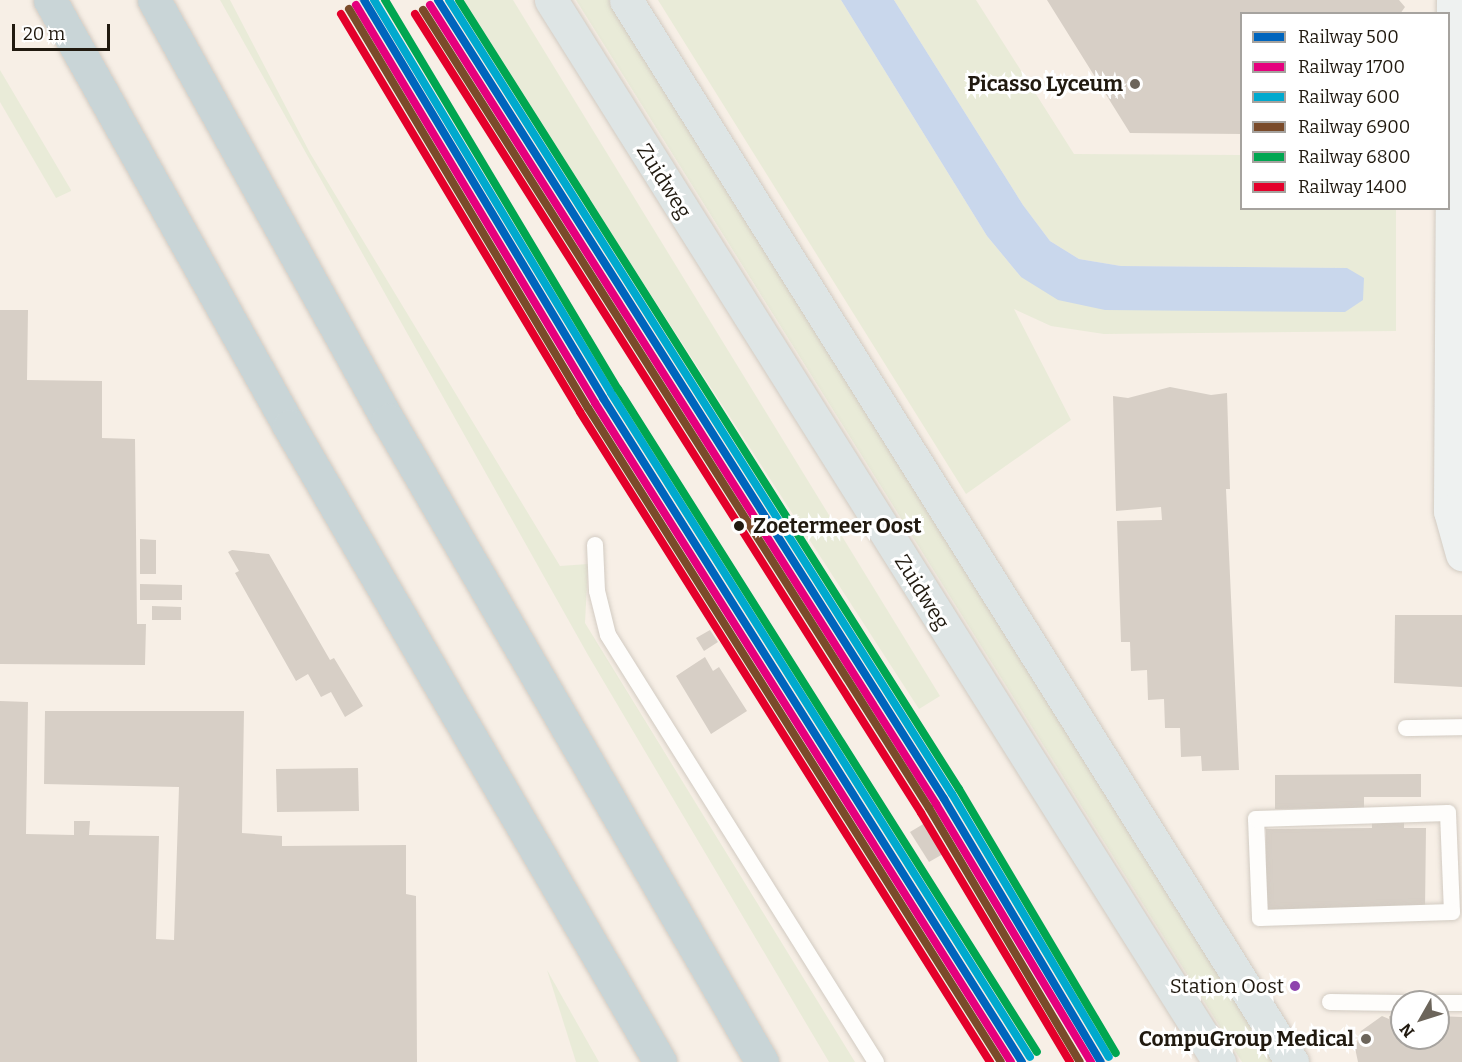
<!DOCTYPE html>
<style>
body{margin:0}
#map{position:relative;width:1462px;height:1062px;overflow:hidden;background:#f7efe6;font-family:Bitter,serif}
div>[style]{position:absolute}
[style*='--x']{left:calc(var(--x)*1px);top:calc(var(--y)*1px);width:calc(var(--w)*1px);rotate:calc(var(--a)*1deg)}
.green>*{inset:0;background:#e9ebd8}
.water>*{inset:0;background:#c9d7ec}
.building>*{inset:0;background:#d7cfc6}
.roads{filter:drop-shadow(0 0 2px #d2cbc2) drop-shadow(0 0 2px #d2cbc2)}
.lane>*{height:16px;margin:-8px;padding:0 8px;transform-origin:8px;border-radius:8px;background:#fefdfb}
.secondary>*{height:33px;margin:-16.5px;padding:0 16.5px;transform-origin:16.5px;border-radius:16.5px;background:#eef1f0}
.primary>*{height:33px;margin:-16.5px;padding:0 16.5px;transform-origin:16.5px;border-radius:16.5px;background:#dee5e5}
.highway>*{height:33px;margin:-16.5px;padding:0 16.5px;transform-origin:16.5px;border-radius:16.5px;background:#c9d5d7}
.rail-1>*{height:8px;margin:-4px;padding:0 4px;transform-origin:4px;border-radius:4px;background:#0065bd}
.rail-2>*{height:8px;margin:-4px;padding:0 4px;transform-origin:4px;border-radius:4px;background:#e5007d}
.rail-3>*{height:8px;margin:-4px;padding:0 4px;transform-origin:4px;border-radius:4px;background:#00a9ce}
.rail-4>*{height:8px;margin:-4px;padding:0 4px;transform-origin:4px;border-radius:4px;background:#7a4b2a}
.rail-5>*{height:8px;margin:-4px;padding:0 4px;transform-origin:4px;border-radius:4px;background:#00a651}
.rail-6>*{height:8px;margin:-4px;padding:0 4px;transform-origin:4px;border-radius:4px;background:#e4002b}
.dots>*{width:16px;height:16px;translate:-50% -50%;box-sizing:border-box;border:3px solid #fff;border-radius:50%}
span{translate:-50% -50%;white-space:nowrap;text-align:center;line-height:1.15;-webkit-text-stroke:6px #fff;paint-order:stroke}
.bus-label{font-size:20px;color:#211a10}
.right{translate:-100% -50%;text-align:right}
.poi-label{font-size:21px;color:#211a10;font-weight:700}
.street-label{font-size:21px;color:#211a10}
.stop-label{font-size:21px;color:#211a10;font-weight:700}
.left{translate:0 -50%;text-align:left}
.legend{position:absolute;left:1240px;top:12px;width:210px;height:198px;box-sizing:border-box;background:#fff;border:2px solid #a6a39f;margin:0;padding:8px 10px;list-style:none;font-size:18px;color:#211a10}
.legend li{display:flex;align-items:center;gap:12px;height:30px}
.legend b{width:30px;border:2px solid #a6a39f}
.north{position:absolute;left:1390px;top:990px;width:60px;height:60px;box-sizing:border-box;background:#fff;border:2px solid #a6a39f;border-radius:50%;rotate:231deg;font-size:16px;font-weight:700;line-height:24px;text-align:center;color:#211a10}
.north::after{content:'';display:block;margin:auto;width:21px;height:27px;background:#6c655b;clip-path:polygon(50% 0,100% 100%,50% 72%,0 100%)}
.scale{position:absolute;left:12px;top:24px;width:98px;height:27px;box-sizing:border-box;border:3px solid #211a10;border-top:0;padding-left:8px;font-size:18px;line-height:21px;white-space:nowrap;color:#211a10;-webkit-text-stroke:4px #fff;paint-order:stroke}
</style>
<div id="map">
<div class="green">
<div style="clip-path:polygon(220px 0,230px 0,310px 153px,560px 566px,588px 564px,585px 623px,855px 1062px,829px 1062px,588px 655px)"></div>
<div style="clip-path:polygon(460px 0,513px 0,940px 696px,919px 709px)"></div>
<div style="clip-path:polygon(576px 0,610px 0,1276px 1062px,1242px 1062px)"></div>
<div style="clip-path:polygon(658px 0,841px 0,987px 236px,1021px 277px,1347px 268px,1121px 266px,1079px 259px,1050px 241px,1023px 205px,894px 0,976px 0,1074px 154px,1241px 155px,1242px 208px,1396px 209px,1396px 331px,1104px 334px,1051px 326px,1014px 309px,1071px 420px,966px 494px)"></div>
<div style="clip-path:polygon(0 70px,71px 190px,71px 191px,56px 198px,0 102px)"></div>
<div style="clip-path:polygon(547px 970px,599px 1062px,576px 1062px)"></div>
</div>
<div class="water">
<div style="clip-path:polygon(841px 0,894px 0,1023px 205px,1050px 241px,1079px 259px,1121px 266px,1347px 268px,1364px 278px,1363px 300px,1345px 312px,1105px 310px,1058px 300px,1021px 277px,987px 236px)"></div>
</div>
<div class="building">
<div style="clip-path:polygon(1047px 0,1399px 0,1405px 7px,1400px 14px,1242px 14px,1242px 134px,1130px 133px)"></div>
<div style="clip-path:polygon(0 310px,28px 310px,27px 380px,102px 381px,102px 438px,135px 439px,137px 624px,146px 624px,145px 665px,0 664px)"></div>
<div style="clip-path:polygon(1170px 387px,1211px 395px,1227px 393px,1230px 489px,1226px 489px,1239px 770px,1202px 771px,1201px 756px,1181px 757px,1180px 728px,1165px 728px,1164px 699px,1148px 700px,1147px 670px,1131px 671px,1130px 642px,1121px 642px,1117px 521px,1162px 520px,1161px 507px,1116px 511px,1113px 396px,1128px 398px)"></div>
<div style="clip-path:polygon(140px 539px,156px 540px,156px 574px,140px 574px)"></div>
<div style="clip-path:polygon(232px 550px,269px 554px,330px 660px,334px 658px,363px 706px,345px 717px,331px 692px,321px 697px,308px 674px,296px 681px,235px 573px,239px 571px,228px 552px)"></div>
<div style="clip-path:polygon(140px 584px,182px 585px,182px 600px,140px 600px)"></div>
<div style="clip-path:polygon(152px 606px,181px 607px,181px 620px,152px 620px)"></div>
<div style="clip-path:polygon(1395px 615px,1462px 615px,1462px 687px,1394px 683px)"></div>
<div style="clip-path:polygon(710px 630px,718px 642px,704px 651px,696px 638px)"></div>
<div style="clip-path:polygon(705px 657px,713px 671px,719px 667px,747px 711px,711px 734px,676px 676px)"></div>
<div style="clip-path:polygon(0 701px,28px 702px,26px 834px,74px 835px,74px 821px,90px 821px,89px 835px,159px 836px,156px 939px,174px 940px,179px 787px,44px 784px,45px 711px,244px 711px,242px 833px,282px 836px,282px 846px,406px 845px,406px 894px,416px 896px,417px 1062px,0 1062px)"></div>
<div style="clip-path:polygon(358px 768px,359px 811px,277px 812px,276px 769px)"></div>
<div style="clip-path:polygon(1421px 774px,1421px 797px,1364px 797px,1364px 808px,1275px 809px,1275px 775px)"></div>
<div style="clip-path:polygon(1404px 816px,1404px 828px,1426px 828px,1425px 910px,1266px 911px,1266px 829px,1372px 828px,1372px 817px)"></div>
<div style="clip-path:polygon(925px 823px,943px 854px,929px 862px,910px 832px)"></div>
<div style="clip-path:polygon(1382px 1016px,1389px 1019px,1389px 1016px,1402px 1016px,1402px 1038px,1438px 1038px,1438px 1016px,1462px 1017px,1462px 1062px,1358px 1062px,1355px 1048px,1361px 1031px)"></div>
</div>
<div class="roads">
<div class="lane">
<div style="--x:595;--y:545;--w:46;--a:87.5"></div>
<div style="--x:597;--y:591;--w:45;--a:76"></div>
<div style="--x:608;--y:635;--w:504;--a:57.89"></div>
<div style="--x:1406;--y:728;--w:56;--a:-1"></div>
<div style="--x:1448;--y:813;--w:99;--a:87.7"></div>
<div style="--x:1452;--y:912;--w:192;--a:178.2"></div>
<div style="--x:1260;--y:918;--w:99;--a:-92.3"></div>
<div style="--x:1256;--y:819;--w:192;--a:-1.8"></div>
<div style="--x:1330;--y:1002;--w:72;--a:0.8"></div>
<div style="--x:1438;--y:1003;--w:24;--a:0"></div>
</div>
<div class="secondary">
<div style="--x:1453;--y:0;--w:511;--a:90.34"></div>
<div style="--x:1450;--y:511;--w:45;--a:74.4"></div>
</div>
<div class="primary">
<div style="--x:551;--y:0;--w:1255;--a:57.83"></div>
<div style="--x:626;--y:0;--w:1254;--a:57.91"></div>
</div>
<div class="highway">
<div style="--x:50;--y:0;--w:488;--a:60.7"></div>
<div style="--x:289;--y:426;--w:736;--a:59.74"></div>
<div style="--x:154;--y:0;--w:481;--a:60.9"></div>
<div style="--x:388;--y:420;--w:743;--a:59.78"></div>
</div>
</div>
<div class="rail-1">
<div style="--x:364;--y:0;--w:464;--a:59"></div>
<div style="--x:603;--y:398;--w:785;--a:57.75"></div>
<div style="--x:438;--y:0;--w:946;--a:57.65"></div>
<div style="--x:944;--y:799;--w:306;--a:59.2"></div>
</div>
<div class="rail-2">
<div style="--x:356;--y:5;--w:464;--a:59"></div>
<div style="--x:595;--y:403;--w:779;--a:57.74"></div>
<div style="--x:430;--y:5;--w:946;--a:57.65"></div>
<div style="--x:936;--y:804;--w:301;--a:59"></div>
</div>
<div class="rail-3">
<div style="--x:374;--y:0;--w:459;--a:58.9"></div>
<div style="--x:611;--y:393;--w:785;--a:57.75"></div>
<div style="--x:449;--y:0;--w:940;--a:57.65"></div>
<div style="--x:952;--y:794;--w:306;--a:59.2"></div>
</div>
<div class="rail-4">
<div style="--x:349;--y:9;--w:465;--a:59.1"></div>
<div style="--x:588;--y:408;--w:773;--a:57.73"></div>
<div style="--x:423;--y:10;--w:945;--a:57.62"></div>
<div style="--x:929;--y:808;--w:295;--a:59.3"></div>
</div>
<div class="rail-5">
<div style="--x:385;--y:0;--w:453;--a:59.1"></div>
<div style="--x:618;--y:389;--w:784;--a:57.71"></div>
<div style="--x:459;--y:0;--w:934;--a:57.64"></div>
<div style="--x:959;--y:789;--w:307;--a:59.3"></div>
</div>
<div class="rail-6">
<div style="--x:341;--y:14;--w:464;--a:59"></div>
<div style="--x:580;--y:412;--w:769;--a:57.76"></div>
<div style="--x:415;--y:14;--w:946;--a:57.65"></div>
<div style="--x:921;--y:813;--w:290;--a:59.1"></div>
</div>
<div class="dots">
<div style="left:1135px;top:84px;background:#6c655b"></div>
<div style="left:739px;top:526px;background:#211a10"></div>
<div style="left:1295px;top:986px;background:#8e44ad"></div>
<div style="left:1366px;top:1039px;background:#6c655b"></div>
</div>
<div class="bus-label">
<span class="right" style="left:1284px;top:986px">Station Oost</span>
</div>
<div class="poi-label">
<span class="right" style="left:1123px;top:84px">Picasso Lyceum</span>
<span class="right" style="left:1354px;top:1039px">CompuGroup Medical</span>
</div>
<div class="street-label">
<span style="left:664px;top:181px;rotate:58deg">Zuidweg</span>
<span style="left:922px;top:592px;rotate:58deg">Zuidweg</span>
</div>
<div class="stop-label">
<span class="left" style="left:753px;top:526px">Zoetermeer Oost</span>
</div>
<ul class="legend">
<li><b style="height:8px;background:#0065bd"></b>Railway 500</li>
<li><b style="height:8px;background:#e5007d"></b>Railway 1700</li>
<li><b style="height:8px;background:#00a9ce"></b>Railway 600</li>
<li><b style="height:8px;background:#7a4b2a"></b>Railway 6900</li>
<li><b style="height:8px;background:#00a651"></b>Railway 6800</li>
<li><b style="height:8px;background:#e4002b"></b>Railway 1400</li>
</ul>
<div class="north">N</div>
<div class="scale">20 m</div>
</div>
